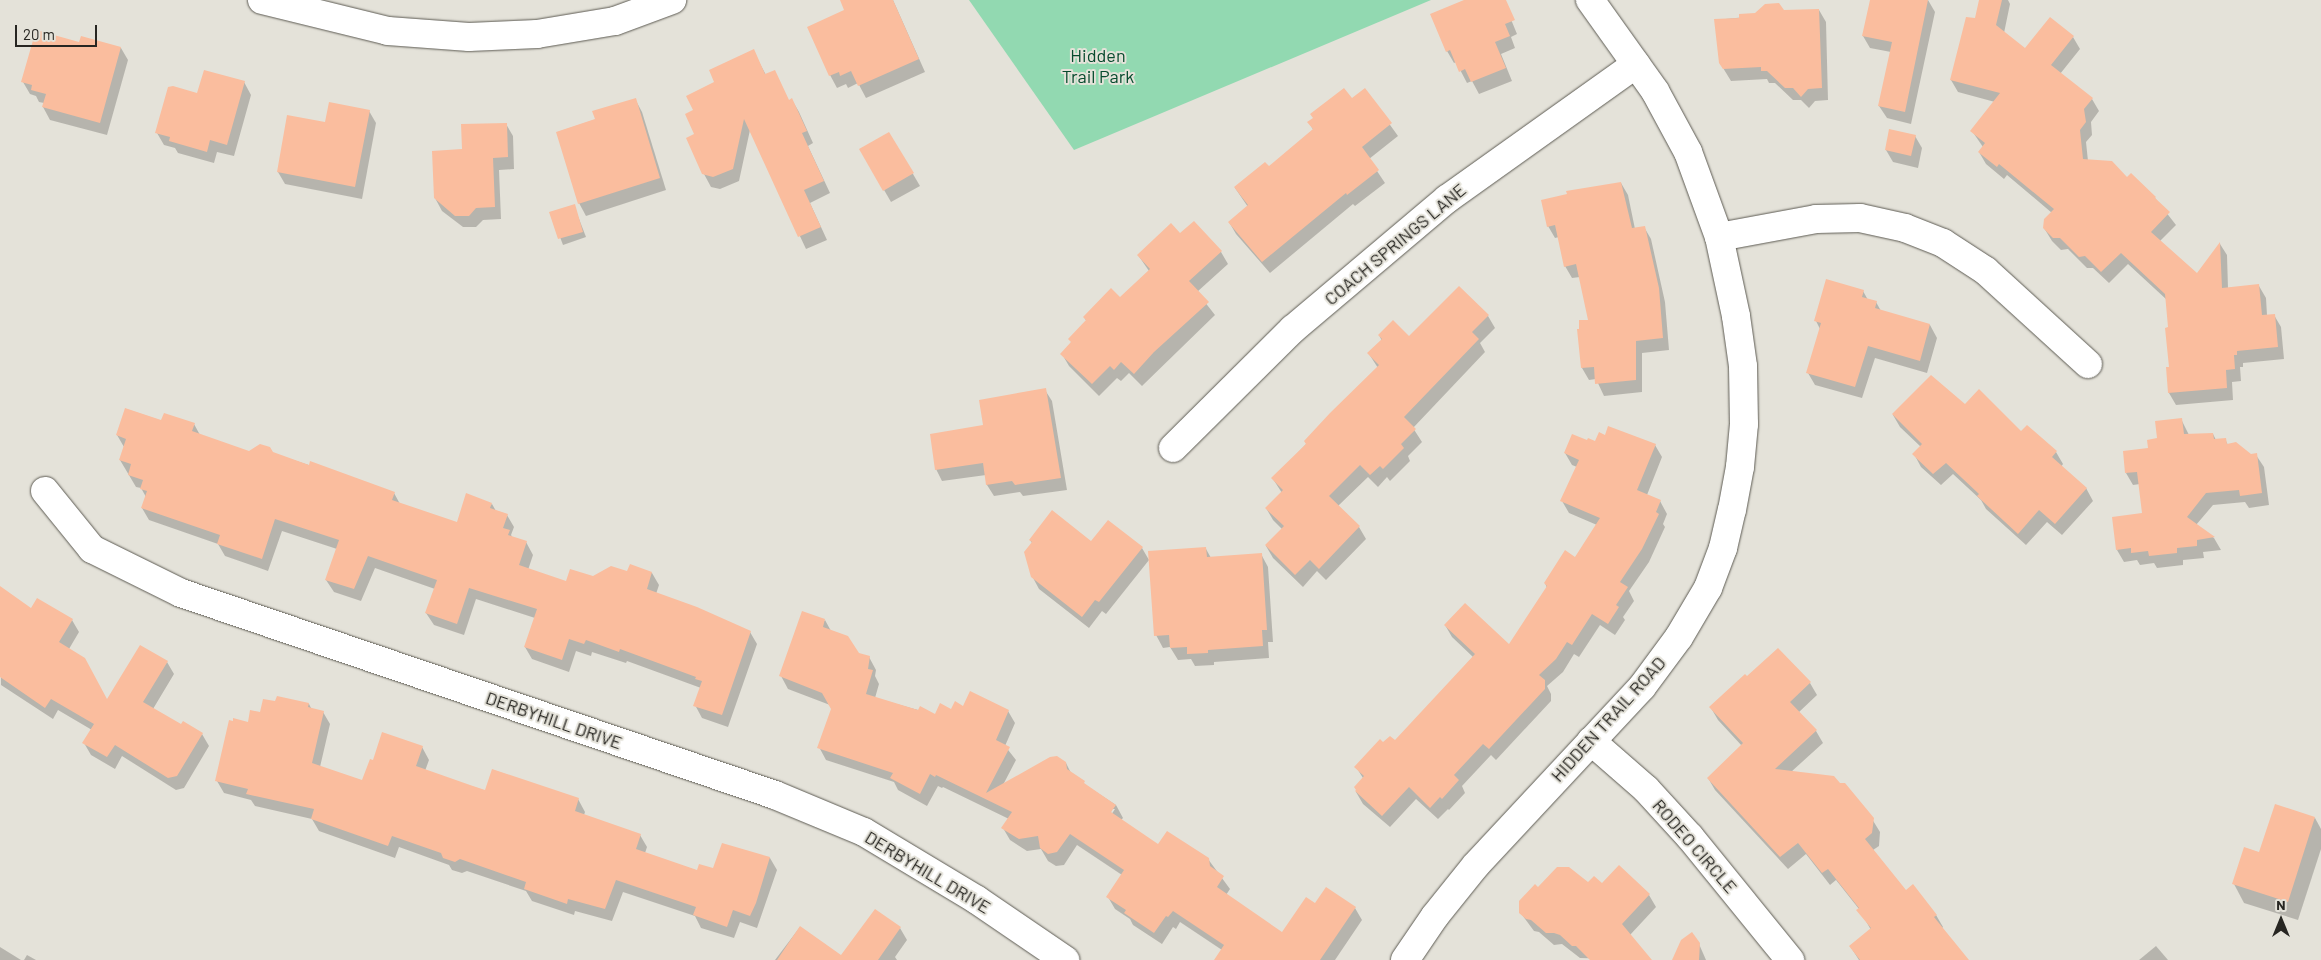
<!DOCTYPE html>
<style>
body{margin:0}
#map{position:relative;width:2321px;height:960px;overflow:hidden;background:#e4e2d9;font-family:Barlow,sans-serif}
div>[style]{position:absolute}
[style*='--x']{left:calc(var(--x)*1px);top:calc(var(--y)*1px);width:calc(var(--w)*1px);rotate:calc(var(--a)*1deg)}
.green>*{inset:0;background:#92d9b1}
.shadow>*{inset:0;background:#0003}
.building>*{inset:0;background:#fabd9e}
.roads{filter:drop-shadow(0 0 1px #5d5b53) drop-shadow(0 0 1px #5d5b53)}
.minor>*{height:28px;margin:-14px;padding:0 14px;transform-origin:14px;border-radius:14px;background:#fff}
span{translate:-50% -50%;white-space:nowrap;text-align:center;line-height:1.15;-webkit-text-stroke:4px #e4e2d9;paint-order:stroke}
.park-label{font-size:18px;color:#074b2e}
.street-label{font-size:18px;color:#272622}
.north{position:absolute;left:2256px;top:895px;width:50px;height:50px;-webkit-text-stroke:4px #e4e2d9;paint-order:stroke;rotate:0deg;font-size:14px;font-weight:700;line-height:20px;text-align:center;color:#272622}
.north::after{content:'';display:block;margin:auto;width:18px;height:22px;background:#272622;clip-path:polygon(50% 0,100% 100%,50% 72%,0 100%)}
.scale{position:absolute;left:15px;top:25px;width:82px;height:22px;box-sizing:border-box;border:2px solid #272622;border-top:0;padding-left:6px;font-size:15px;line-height:18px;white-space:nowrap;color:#272622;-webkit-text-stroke:4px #e4e2d9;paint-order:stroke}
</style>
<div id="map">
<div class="green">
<div style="clip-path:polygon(969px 0,1431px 0,1074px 150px)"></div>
</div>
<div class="shadow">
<div style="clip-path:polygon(848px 0,893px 0,925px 72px,866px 98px,858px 83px,848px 88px,846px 84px,837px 88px,830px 75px)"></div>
<div style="clip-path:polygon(1468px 0,1503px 0,1517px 34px,1511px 37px,1515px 48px,1501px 54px,1512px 81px,1479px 94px,1472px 81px,1467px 83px,1456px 62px,1454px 63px,1447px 51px)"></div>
<div style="clip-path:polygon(1871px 0,1928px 0,1935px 12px,1911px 124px,1887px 118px,1879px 106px,1891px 52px,1870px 48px,1863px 36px)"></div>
<div style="clip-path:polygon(1980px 0,2008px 0,2010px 4px,2004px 33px,2025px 50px,2073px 37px,2080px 49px,2060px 74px,2092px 99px,2099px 111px,2091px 122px,2092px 135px,2086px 142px,2088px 161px,2128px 179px,2155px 198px,2176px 225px,2160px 241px,2197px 274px,2220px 244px,2227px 255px,2228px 288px,2259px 286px,2266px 298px,2267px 315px,2274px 315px,2281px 327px,2284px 359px,2243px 363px,2243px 367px,2240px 367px,2241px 381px,2232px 382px,2233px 400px,2176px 405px,2169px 393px,2169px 328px,2167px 300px,2128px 264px,2109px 283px,2093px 268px,2087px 268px,2068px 249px,2061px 250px,2052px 241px,2044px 228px,2052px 213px,2007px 175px,2004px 179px,1986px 164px,1979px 152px,1983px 147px,1972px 131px,1995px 102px,1958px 92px,1951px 80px,1976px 20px)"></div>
<div style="clip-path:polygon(1819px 10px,1826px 22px,1828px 100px,1815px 101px,1809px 108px,1801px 100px,1793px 100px,1775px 83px,1769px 83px,1767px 79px,1731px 81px,1720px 63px,1715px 20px)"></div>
<div style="clip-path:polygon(80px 44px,121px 48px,128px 60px,107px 135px,50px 120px,43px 107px,44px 103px,39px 102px,36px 96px,30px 94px,23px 82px)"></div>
<div style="clip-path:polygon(753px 51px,766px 75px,789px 101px,792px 100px,799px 112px,813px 143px,808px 146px,830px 193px,810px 203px,827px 240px,806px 249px,750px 130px,739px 181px,720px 189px,711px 187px,704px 174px,696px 135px,695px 111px,716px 83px)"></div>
<div style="clip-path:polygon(244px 82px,251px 95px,234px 156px,217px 152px,214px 163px,178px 153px,175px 148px,164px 145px,157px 133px,198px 95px)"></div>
<div style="clip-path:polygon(1365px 90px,1398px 136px,1369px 159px,1385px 183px,1355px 206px,1353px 204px,1270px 273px,1236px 234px,1229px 222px,1248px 207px,1235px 188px,1269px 168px,1314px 131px,1309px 123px,1352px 100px)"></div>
<div style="clip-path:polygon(635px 99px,642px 112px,666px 190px,586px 216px,579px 203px,596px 120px)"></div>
<div style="clip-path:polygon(369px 111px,376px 123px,362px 199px,285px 184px,278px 172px)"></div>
<div style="clip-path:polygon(506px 124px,513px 136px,514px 169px,499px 170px,501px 219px,483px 220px,476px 227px,463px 227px,442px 211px,435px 198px)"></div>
<div style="clip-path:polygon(889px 133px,920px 186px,891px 202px,861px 150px)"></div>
<div style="clip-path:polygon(1915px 136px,1922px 148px,1918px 168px,1893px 162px,1886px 150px)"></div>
<div style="clip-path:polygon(1621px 183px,1628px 195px,1635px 229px,1644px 227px,1651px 239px,1665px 302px,1669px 350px,1642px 353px,1642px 392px,1604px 396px,1596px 379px,1589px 380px,1582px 368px,1578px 330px,1589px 321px,1580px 277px,1572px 278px,1565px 266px,1559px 237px,1555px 238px,1548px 226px)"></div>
<div style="clip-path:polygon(574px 206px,586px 237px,563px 245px,551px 213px)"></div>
<div style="clip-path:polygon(1180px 235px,1221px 252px,1228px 264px,1197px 292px,1215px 315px,1142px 386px,1129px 373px,1121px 381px,1117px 378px,1099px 396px,1069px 366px,1062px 354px,1087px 322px,1084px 317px,1120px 298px,1149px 271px,1138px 255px)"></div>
<div style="clip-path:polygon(1459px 288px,1488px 316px,1495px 328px,1480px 343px,1485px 352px,1413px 428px,1422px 442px,1408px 456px,1410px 461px,1390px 481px,1387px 477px,1378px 487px,1368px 477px,1338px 506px,1359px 527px,1366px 539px,1326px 580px,1317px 571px,1303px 587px,1273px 558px,1266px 546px,1282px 529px,1273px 520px,1266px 508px,1282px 493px,1273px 479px,1378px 368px,1369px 354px,1382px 341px,1379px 335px,1409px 338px)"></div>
<div style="clip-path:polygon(1863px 291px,1868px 300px,1876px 302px,1881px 311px,1930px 325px,1937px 338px,1927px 373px,1875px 358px,1862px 398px,1815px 385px,1808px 373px,1820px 329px,1816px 321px)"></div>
<div style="clip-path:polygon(1045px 390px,1052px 401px,1067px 490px,1023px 496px,1020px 492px,994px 496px,987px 485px,986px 475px,942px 481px,936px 469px,985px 426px)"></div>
<div style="clip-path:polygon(1965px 405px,2056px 452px,2063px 464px,2061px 467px,2086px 488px,2093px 501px,2062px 535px,2047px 522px,2026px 545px,1986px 509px,1981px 500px,1953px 474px,1941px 485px,1921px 467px,1914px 454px,1921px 447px,1900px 427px,1893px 415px)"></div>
<div style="clip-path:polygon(2181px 419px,2189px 435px,2213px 434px,2216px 440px,2225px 439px,2228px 445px,2250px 455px,2256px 455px,2264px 467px,2269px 505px,2249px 508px,2245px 502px,2213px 505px,2196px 525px,2214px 538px,2221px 550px,2203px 552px,2204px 558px,2183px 560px,2183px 565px,2157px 568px,2154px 563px,2140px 565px,2137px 560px,2124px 562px,2117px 550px,2143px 514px,2140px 484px,2133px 485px,2126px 473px,2158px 439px)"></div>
<div style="clip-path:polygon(162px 422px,194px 424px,200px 435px,249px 452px,272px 453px,394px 493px,400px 504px,457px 524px,492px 504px,496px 511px,507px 515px,514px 527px,511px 535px,513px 538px,526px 542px,533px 555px,528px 570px,567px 583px,628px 573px,652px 573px,659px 585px,656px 594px,750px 632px,757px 644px,728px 727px,702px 718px,695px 705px,701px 688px,627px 661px,626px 663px,592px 652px,591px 656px,576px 651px,569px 672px,532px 659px,525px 647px,535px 618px,476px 599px,464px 635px,434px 625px,426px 613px,435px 589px,375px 568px,361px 601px,334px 592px,326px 580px,337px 549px,282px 531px,268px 571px,225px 556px,218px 544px,149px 520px,142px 508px,146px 497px,141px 488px,136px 487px,120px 460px,124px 447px,117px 435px)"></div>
<div style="clip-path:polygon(1606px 436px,1655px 445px,1662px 457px,1647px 495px,1660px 501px,1667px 514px,1663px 524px,1665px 527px,1649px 562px,1629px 591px,1634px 601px,1623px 617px,1625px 620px,1615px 635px,1600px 625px,1579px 657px,1574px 654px,1563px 672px,1547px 686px,1551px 694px,1551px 701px,1496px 760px,1491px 755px,1462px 786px,1465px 793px,1449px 810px,1448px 809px,1438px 819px,1416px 799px,1390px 827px,1363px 804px,1356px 792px,1363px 778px,1356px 767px,1384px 744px,1395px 742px,1473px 657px,1452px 637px,1445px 625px,1509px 646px,1547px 588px,1545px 583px,1575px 558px,1597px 525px,1569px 513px,1562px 501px,1577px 467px,1572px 465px,1565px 453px,1596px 443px)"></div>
<div style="clip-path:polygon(1030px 540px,1142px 548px,1149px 560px,1106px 614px,1102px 611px,1089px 628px,1039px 589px,1032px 576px,1032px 543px)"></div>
<div style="clip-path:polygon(1206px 549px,1211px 558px,1261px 554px,1268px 567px,1273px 642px,1268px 642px,1269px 658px,1214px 662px,1214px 665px,1195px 666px,1191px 659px,1178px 660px,1170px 647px,1163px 648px,1156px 635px)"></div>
<div style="clip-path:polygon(0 587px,32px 610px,72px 620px,79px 632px,69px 649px,107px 701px,167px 662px,174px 674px,153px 709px,181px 725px,202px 734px,209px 746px,184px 788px,176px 790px,122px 756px,115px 769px,91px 755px,84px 743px,92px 730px,58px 710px,53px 719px,1px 685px)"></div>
<div style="clip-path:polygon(evenodd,825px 620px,831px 631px,858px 654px,869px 657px,876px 670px,875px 676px,879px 684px,875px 698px,936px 715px,963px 707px,1008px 711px,1015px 723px,1005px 746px,1016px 760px,1003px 785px,1066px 763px,1071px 773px,1087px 786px,1116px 805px,1123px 818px,1121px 820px,1159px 846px,1208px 859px,1230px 889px,1226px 895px,1282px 933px,1315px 905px,1355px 908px,1362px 920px,1335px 960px,1215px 960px,1222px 950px,1180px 922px,1176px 929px,1173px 927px,1162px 944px,1133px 925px,1130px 919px,1115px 909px,1108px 897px,1122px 875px,1077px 845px,1064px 865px,1056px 866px,1048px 861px,1041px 849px,1027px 851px,1010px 840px,1003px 828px,1009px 819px,943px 787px,942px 788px,938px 786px,927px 806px,898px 790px,894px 782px,826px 760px,819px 747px,832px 709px,830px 705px,788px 689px,781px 676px,825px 620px,1112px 809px,1115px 809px,1109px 818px,1112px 809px)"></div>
<div style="clip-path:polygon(1747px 678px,1810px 683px,1817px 695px,1798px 713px,1816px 731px,1823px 743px,1791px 772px,1872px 819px,1880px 832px,1879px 846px,1873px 850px,1906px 892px,1936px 915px,1943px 927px,1941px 929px,1967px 960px,1859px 960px,1850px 946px,1871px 930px,1859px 909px,1836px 880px,1830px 885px,1806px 854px,1788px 869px,1715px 790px,1708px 778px,1742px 746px,1718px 720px,1711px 708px)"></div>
<div style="clip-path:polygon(309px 704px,312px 710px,323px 712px,330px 724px,320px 767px,363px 781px,374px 761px,422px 747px,429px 760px,425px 771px,485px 791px,578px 799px,585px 812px,584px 815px,640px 835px,647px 847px,645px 853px,698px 871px,770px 858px,777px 870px,757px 928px,740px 922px,734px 938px,701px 928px,695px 916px,623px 892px,612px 921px,575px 911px,574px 915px,532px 901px,526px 891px,467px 871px,462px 873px,452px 870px,449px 865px,399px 847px,395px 858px,319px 831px,312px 819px,255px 806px,251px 800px,224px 793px,217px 781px,248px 723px,261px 713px)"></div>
<div style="clip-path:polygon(2315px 818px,2321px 829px,2321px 849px,2298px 920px,2244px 903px,2234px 884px,2260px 854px)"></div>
<div style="clip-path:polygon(1619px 867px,1649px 895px,1656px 907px,1630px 935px,1650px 960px,1580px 958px,1562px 944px,1554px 945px,1539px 932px,1534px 931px,1520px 912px,1538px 888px,1602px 885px)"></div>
<div style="clip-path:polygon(800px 927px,841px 956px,900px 928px,907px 940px,895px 957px,897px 960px,775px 960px)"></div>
<div style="clip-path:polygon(1699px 944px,1706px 960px,1674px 960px)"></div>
<div style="clip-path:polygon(2156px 946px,2168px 960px,2139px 960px)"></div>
<div style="clip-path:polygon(0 947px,21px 960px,0 960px)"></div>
<div style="clip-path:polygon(27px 955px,36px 960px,24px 960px)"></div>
</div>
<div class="building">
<div style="clip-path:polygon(840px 0,893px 0,919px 59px,858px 86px,851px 71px,840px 76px,839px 72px,829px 76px,807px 27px,844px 10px)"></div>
<div style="clip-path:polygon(1464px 0,1506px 0,1515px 20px,1505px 24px,1510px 36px,1495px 42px,1506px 68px,1471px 82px,1465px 69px,1459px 72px,1450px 50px,1446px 52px,1430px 14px)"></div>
<div style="clip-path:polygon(1870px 0,1928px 0,1905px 112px,1878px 106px,1892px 42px,1862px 36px)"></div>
<div style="clip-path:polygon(1979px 0,2002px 0,1996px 25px,2025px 48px,2050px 17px,2074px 36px,2051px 65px,2093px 98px,2084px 109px,2086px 122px,2080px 130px,2083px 159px,2112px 161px,2127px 177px,2131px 173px,2156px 197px,2155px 198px,2170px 212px,2151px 232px,2197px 273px,2220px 242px,2222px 288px,2259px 284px,2262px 315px,2275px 314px,2278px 347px,2237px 351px,2237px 355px,2234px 355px,2235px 369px,2226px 370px,2227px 388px,2168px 393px,2166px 367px,2169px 367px,2165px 328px,2168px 327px,2165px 294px,2121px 253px,2101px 272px,2085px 256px,2079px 257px,2060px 238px,2053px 238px,2043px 228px,2044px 219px,2054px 209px,1999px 164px,1997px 167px,1978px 152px,1985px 143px,1970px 131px,2000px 93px,1950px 80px,1966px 17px,1975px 18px)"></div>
<div style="clip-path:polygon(1779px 3px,1784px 10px,1819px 9px,1822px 88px,1808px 89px,1801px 97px,1793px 88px,1785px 88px,1767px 71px,1761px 71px,1761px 67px,1723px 69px,1719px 63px,1714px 19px,1739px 18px,1739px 14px,1755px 13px,1765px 4px)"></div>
<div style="clip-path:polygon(36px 30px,79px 42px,81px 36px,121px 47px,100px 123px,42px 107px,46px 94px,31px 90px,32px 85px,21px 82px)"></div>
<div style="clip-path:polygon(754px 49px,765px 74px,775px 70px,789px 100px,792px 98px,807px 131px,802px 133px,824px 181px,804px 190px,821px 227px,798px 237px,744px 119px,733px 169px,713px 177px,702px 174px,686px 138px,694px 134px,685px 114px,693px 110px,686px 96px,714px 82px,709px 70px)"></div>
<div style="clip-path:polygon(204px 70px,245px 81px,227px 145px,210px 140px,207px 152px,169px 141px,170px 137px,155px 133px,168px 87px,173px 86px,197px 93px)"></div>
<div style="clip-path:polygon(1344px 88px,1352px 98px,1365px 88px,1392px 123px,1362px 147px,1379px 170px,1347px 195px,1346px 193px,1262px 262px,1228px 222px,1248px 205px,1234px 187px,1265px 162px,1269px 166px,1313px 129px,1307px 122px,1313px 118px,1310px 114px)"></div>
<div style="clip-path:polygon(636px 98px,660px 178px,578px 204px,556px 132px,595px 119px,592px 111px)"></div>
<div style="clip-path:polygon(329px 102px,370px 110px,355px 187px,277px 172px,287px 115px,325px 122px)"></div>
<div style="clip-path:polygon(507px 123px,508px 157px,493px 158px,495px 207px,476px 208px,469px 216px,455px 216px,434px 198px,432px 151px,462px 149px,461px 124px)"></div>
<div style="clip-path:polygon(1889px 129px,1916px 135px,1911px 156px,1885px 150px)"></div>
<div style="clip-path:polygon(889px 132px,914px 173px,883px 191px,859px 149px)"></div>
<div style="clip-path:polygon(1621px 182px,1632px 228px,1645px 226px,1659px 288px,1663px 338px,1636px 341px,1636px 380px,1595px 384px,1594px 367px,1581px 368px,1577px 329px,1579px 329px,1579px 320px,1588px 320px,1576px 264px,1564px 267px,1555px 225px,1547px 227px,1541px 200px,1567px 194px,1566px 191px)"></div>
<div style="clip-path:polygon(575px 204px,583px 232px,558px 239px,549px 212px)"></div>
<div style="clip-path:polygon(1194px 221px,1222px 251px,1189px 281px,1209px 302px,1154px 352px,1134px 374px,1121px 362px,1114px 370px,1110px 366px,1092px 384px,1060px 354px,1071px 342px,1068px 339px,1086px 320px,1083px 317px,1111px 288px,1120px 297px,1150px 269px,1137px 255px,1171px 223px,1180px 233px)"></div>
<div style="clip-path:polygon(1826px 279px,1864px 290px,1862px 297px,1877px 301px,1875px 308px,1930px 324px,1920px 361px,1868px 346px,1855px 387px,1806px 373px,1821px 323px,1814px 321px)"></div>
<div style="clip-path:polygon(1459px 286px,1489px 315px,1472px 332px,1479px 339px,1404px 417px,1416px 429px,1401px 444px,1404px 448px,1383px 469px,1380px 466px,1370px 475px,1360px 465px,1329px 496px,1360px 526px,1319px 569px,1310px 560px,1295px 575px,1265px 545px,1284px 526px,1265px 508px,1283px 490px,1271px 478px,1306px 444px,1304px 441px,1330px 413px,1379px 365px,1367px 353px,1382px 339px,1378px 335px,1393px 320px,1409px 336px)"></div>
<div style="clip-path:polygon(1931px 375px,1965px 404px,1979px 389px,2021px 431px,2027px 425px,2057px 451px,2052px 457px,2087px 488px,2055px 524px,2039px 510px,2018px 534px,1977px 496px,1979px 494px,1946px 463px,1933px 474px,1912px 454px,1922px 444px,1892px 414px)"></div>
<div style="clip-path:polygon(1046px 388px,1061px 478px,1015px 485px,1012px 481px,986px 485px,983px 463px,935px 470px,930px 434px,983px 425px,979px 400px)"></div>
<div style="clip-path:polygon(125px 408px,161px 420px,164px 413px,195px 423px,192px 431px,249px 451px,260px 444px,270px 447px,273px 452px,309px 465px,310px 461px,395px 492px,392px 500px,457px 522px,466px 493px,492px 503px,490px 508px,508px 514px,503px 528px,510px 530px,508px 535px,527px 541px,519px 565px,566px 581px,570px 569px,593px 576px,611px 566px,627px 571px,630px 564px,652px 572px,647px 589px,697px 607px,751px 631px,722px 715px,693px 706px,702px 681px,695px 679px,696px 677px,620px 649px,619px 652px,586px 640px,584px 644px,569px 639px,562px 660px,524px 647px,537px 609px,469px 588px,457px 624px,425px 613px,437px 580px,368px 556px,354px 589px,325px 580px,339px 540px,275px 519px,262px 559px,217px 544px,220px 535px,141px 508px,147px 491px,140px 489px,143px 480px,128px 475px,131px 464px,119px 460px,126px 439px,116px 435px)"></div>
<div style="clip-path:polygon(2182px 418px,2184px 434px,2213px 433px,2214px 439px,2226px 438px,2227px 444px,2236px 442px,2251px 454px,2257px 453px,2262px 493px,2240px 496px,2239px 490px,2206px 493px,2187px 517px,2215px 537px,2197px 540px,2197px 546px,2177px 548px,2177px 553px,2149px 556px,2148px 551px,2131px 553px,2131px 548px,2116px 550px,2112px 517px,2142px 513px,2137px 472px,2125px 473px,2123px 451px,2148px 448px,2147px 440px,2157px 438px,2155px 421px)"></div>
<div style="clip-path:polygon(1608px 426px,1656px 444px,1637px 490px,1661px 500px,1656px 512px,1659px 514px,1642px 549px,1620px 582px,1628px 587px,1616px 605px,1619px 607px,1608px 624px,1592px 614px,1572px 645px,1567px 642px,1556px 659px,1539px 675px,1545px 680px,1545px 689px,1489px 749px,1483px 744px,1454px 775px,1459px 780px,1442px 799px,1440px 797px,1430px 808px,1409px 787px,1382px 816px,1355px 791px,1356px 790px,1354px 787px,1364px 776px,1354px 767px,1380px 739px,1383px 742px,1390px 736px,1395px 740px,1475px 654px,1444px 625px,1465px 603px,1509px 644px,1547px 586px,1544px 583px,1565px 550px,1575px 557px,1600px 518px,1560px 501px,1579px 460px,1564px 453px,1572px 434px,1587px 440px,1588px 438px,1595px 441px,1599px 432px,1605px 435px)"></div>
<div style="clip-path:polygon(1052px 510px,1091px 541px,1108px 520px,1143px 547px,1099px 602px,1095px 600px,1082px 617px,1031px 577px,1024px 552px,1032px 542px,1029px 540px)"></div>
<div style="clip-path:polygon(1206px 547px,1207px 557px,1262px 553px,1267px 630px,1262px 630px,1263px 646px,1208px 650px,1208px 653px,1187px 654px,1187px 647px,1170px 648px,1169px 635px,1154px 636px,1148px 551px)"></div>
<div style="clip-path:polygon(0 586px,31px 608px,37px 598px,73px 619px,59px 642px,85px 658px,107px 699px,140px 645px,168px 661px,143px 702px,181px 724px,183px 721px,203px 733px,177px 776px,168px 778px,115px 745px,107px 757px,82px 743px,94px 724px,51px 699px,45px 708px,0 677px)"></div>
<div style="clip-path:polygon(802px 611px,825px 619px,823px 627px,848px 636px,859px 653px,870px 656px,868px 669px,873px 670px,866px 694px,918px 710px,920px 706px,935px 714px,940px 703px,951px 709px,955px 701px,963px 706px,970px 691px,1009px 710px,996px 740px,1010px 747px,986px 793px,1050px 757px,1057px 756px,1066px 762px,1067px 769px,1085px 781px,1084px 783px,1116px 805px,1111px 812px,1158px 844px,1167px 831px,1209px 858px,1210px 866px,1224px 876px,1217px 887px,1282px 932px,1306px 897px,1315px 903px,1326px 887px,1356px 907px,1320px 960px,1214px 960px,1224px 945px,1173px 911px,1168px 917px,1166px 916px,1154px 933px,1124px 913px,1126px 910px,1106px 897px,1124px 870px,1070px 834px,1057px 852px,1048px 854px,1040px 848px,1038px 836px,1019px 839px,1001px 828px,1012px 812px,936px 775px,935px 777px,930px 774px,920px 794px,890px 778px,893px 773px,817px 748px,831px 709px,822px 693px,779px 676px)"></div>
<div style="clip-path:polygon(1778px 648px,1811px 682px,1790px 702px,1817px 730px,1775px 769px,1834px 776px,1840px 783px,1845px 783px,1874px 818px,1872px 833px,1865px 839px,1906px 890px,1913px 884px,1937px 915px,1934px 917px,1969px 960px,1860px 960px,1849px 946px,1871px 928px,1856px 910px,1859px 908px,1828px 869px,1822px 873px,1798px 843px,1780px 857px,1707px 778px,1743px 743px,1709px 707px,1745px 674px,1747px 676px)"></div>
<div style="clip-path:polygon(277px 696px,309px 703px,308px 707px,324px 711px,312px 763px,362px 780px,370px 759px,373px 760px,382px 732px,423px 746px,416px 766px,470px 785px,485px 790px,492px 769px,579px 798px,575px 811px,641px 834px,636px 849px,697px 870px,699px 864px,713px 868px,722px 843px,770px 857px,756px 903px,750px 916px,733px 910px,727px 927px,693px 915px,696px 907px,616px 880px,605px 909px,568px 899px,567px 904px,524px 889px,526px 882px,460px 859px,455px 862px,443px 858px,441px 853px,392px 836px,388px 846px,311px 819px,314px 809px,246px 794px,248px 789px,215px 781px,229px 720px,233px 721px,233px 718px,248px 722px,250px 710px,260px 712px,263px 699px,275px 701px)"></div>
<div style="clip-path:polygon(2275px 804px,2315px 817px,2288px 902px,2232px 884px,2244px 847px,2259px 852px)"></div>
<div style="clip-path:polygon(1619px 865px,1650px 894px,1622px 924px,1652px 960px,1590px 960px,1576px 946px,1572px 946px,1560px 935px,1554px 933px,1546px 933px,1531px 920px,1526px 919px,1519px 913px,1519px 901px,1535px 884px,1538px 887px,1557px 867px,1569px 867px,1588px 882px,1594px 876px,1602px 883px)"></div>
<div style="clip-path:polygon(875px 909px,901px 927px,878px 960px,777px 960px,800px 926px,841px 955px)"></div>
<div style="clip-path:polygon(1692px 932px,1700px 943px,1699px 960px,1672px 960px,1681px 940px)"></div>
</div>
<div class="roads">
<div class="minor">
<div style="--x:262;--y:0;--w:130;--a:13.8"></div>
<div style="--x:388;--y:31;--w:81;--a:4.2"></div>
<div style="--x:469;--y:37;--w:68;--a:-2.5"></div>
<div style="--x:537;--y:34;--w:79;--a:-9.5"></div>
<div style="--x:615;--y:21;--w:61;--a:-20.2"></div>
<div style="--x:1719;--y:237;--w:99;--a:-10.5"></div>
<div style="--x:1816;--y:219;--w:44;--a:-1.3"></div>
<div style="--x:1860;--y:218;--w:46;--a:12.5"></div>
<div style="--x:1905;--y:228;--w:41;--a:21.5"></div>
<div style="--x:1943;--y:243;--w:51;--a:33.1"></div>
<div style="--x:1986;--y:271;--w:138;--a:42.4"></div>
<div style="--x:1173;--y:448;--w:169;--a:-44.8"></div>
<div style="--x:1293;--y:329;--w:202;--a:-40.2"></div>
<div style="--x:1447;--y:199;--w:232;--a:-35.5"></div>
<div style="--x:45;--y:491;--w:75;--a:51"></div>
<div style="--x:92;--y:549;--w:99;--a:26.3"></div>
<div style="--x:181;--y:593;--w:627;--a:18.78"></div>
<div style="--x:775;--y:795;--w:96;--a:22.6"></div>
<div style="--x:864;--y:832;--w:132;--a:31"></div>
<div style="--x:977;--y:900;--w:107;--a:34.3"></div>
<div style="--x:1591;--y:741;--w:73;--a:41.1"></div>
<div style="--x:1646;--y:789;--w:65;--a:47.5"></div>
<div style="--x:1690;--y:837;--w:159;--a:50.9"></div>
<div style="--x:1405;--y:960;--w:53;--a:-55.7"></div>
<div style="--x:1435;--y:916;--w:65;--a:-51.2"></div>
<div style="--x:1476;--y:865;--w:243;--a:-47"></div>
<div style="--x:1642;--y:687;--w:62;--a:-53.5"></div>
<div style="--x:1679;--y:637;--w:57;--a:-59.4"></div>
<div style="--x:1708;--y:588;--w:43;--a:-69.4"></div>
<div style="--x:1723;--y:548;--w:39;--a:-77"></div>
<div style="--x:1732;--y:510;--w:44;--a:-79.5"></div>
<div style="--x:1740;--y:467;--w:43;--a:-84.7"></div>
<div style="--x:1744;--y:424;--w:58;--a:-91"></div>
<div style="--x:1743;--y:366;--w:50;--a:-98"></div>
<div style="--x:1736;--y:316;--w:81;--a:-102.1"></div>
<div style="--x:1719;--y:237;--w:90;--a:-110"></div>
<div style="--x:1688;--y:152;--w:69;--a:-118.4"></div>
<div style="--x:1655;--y:91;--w:112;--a:-125.5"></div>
</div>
</div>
<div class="park-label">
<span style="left:1098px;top:66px">Hidden<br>Trail Park</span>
</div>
<div class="street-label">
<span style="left:1395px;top:244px;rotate:-40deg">COACH SPRINGS LANE</span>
<span style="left:1608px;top:719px;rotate:-48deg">HIDDEN TRAIL ROAD</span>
<span style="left:554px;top:720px;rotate:19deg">DERBYHILL DRIVE</span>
<span style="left:1695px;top:846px;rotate:49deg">RODEO CIRCLE</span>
<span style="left:928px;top:872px;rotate:31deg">DERBYHILL DRIVE</span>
</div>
<div class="north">N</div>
<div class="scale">20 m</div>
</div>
